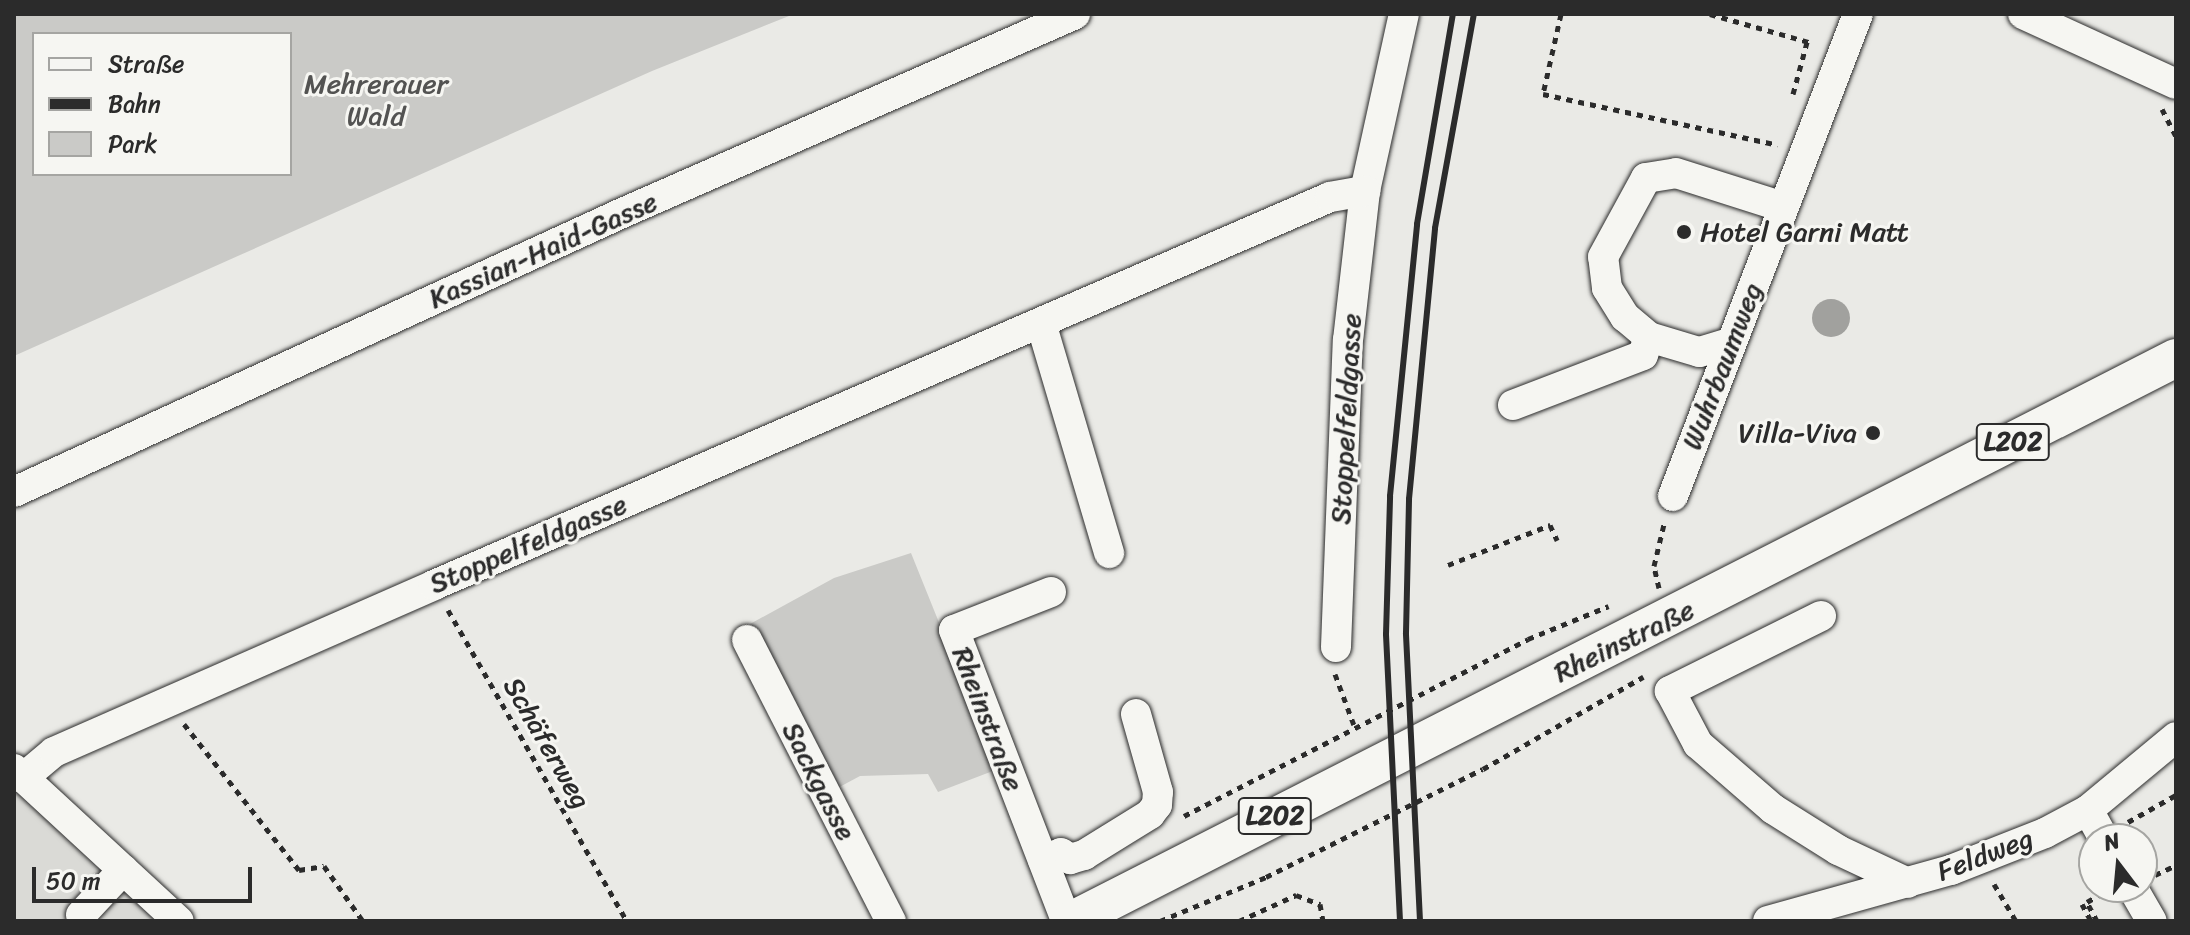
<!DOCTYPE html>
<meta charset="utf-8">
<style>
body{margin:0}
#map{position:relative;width:2190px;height:935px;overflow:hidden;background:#eaeae6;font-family:Sriracha,sans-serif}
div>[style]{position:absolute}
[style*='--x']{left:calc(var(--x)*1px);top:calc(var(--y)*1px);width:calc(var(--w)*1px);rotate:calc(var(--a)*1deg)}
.built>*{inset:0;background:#dadad6}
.green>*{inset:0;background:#cacac7}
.water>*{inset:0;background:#a1a19e}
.round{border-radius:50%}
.path>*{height:5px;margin-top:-2.5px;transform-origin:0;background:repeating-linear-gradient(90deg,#2b2b2b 0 6px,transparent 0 12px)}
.roads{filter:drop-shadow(0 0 2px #2b2b2b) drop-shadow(0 0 2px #2b2b2b)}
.minor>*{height:30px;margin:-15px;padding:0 15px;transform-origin:15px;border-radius:15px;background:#f6f6f2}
.major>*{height:38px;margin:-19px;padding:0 19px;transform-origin:19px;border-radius:19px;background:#f6f6f2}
.rail>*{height:6px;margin:-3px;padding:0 3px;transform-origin:3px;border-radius:3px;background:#2b2b2b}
.dots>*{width:22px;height:22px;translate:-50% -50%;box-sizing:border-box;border:4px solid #f6f6f2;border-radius:50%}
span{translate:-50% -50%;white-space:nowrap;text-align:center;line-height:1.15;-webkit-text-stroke:6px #f6f6f2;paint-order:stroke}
.shield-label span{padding:2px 6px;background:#f6f6f2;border:2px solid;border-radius:6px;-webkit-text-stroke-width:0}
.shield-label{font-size:26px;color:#2b2b2b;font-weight:700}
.park-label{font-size:28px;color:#535352}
.poi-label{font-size:28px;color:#2b2b2b}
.left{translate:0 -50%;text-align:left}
.right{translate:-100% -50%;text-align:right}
.street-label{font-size:28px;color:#2b2b2b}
.frame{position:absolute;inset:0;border:16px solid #2b2b2b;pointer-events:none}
.legend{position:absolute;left:32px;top:32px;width:260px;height:144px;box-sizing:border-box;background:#f6f6f2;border:2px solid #a5a5a2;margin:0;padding:10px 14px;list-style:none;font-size:24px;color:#2b2b2b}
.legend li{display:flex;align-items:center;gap:16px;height:40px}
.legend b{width:40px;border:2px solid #a5a5a2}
.north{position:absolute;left:2078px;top:823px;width:80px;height:80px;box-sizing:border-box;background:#f6f6f2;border:2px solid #a5a5a2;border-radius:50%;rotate:344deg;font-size:22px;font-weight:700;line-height:32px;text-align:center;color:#2b2b2b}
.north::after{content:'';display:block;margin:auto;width:28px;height:36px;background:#2b2b2b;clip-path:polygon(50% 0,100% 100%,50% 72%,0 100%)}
.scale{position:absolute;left:32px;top:867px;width:220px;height:36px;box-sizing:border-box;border:4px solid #2b2b2b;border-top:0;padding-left:10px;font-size:24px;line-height:28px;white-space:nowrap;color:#2b2b2b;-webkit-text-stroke:6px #f6f6f2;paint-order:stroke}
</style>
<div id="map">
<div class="built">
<div style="clip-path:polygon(14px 769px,179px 921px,14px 921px)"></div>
</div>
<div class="green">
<div style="clip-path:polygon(evenodd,14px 14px,794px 14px,652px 71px,14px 356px,14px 14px,34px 34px,290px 34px,290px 174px,34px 174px,34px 34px)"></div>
<div style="clip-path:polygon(911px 553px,998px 769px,938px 792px,928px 774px,860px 776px,832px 791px,750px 624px,834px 578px)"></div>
</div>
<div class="water">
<div class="round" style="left:1812px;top:299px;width:38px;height:38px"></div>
</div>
<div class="path">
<div style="--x:1561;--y:14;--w:82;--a:102.7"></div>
<div style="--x:1543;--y:94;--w:240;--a:12.2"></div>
<div style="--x:1710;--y:14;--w:103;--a:15.8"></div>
<div style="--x:1793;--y:94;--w:54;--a:-74.9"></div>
<div style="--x:2162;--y:109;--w:30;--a:63"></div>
<div style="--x:1448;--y:565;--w:110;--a:-21.4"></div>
<div style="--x:1550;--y:525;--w:17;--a:65"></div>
<div style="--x:1659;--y:588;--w:23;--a:-103"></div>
<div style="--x:1654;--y:566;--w:47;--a:-76.6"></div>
<div style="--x:448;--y:610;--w:359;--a:60.1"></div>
<div style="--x:1335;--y:674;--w:54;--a:69.6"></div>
<div style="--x:184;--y:724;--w:186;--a:51.8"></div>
<div style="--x:299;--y:870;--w:25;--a:-9"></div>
<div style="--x:324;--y:866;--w:67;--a:54.7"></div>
<div style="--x:1184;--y:816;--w:387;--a:-27.2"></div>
<div style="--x:1528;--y:639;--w:87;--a:-22.2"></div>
<div style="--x:2128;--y:822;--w:55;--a:-29.4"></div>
<div style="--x:2155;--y:875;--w:23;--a:-25"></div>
<div style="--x:1994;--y:884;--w:43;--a:59.3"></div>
<div style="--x:2082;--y:904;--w:19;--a:62"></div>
<div style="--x:1160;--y:921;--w:115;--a:-22.5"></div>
<div style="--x:1266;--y:877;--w:242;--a:-26.5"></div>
<div style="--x:1483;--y:769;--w:185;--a:-29.9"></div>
<div style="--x:1239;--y:921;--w:63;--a:-24.5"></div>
<div style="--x:1296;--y:895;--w:26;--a:21"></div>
<div style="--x:1320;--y:904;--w:17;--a:80"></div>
<div style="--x:2097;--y:921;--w:21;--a:-118"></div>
<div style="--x:2087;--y:902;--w:22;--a:-30"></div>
</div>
<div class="roads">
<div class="minor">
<div style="--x:2023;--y:14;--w:168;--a:24.6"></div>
<div style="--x:1041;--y:323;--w:240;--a:73.5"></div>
<div style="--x:1729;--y:343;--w:31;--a:163"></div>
<div style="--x:1699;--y:352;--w:52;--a:-163.3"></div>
<div style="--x:1649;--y:337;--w:31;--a:-140"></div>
<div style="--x:1625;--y:317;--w:34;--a:-122"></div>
<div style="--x:1607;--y:288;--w:31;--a:-97"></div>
<div style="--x:1603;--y:257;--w:90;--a:-61.4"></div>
<div style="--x:1646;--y:178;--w:30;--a:-9"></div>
<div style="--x:1676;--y:173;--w:112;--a:17.6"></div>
<div style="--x:1513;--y:405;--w:139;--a:-21"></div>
<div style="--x:1643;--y:355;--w:19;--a:-72"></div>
<div style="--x:14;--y:492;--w:667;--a:-24.64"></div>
<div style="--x:620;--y:214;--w:497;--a:-23.7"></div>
<div style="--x:1673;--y:496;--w:516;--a:-69"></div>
<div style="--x:1051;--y:592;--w:104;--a:158.6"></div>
<div style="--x:954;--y:630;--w:312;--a:68.9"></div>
<div style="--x:1821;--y:616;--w:169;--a:153.6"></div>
<div style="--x:1670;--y:691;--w:60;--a:62.2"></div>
<div style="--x:1698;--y:744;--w:99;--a:40.9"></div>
<div style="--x:1773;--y:809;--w:77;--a:32.2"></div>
<div style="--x:1838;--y:850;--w:77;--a:25.2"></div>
<div style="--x:747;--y:640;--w:316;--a:62.9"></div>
<div style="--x:1336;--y:647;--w:307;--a:-87.8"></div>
<div style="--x:1348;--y:340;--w:150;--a:-83.5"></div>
<div style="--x:1365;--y:191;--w:181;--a:-77.6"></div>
<div style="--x:14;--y:769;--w:224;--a:42.7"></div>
<div style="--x:23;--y:778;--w:40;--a:-40"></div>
<div style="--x:54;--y:752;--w:415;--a:-23.7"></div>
<div style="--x:434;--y:585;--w:976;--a:-23.41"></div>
<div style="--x:1330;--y:197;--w:36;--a:-10"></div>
<div style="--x:2088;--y:810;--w:31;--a:61"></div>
<div style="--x:1043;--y:860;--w:19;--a:-21"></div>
<div style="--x:1061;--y:853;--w:11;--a:34"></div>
<div style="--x:1070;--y:859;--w:15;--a:-16"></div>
<div style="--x:1084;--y:855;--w:78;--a:-31.8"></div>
<div style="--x:1150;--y:814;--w:11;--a:-52"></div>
<div style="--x:1157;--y:805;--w:13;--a:-86"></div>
<div style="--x:1158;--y:792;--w:81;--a:-105.8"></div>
<div style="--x:2132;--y:887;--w:39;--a:60"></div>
<div style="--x:81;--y:915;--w:62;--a:-47"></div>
<div style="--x:1768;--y:921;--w:190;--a:-15.6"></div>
<div style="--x:1951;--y:870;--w:101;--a:-21.5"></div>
<div style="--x:2045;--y:833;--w:49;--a:-28.1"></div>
<div style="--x:2088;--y:810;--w:114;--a:-39.7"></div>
</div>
<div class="major">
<div style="--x:1071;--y:921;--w:1240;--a:-27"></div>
</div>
</div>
<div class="rail">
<div style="--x:1400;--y:921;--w:287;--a:-92.8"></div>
<div style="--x:1386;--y:634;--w:138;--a:-88.3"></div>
<div style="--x:1390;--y:496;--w:273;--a:-84.3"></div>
<div style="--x:1417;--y:224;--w:213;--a:-80.3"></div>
<div style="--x:1420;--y:921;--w:288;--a:-92.8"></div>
<div style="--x:1406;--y:633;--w:134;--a:-88.7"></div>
<div style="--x:1409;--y:499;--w:272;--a:-84.5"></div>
<div style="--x:1435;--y:228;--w:218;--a:-79.7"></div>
</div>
<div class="dots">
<div style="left:1684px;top:232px;background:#2b2b2b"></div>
<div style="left:1873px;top:433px;background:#2b2b2b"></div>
</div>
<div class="shield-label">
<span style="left:2013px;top:442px">L202</span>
<span style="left:1275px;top:816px">L202</span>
</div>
<div class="park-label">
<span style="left:376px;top:100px">Mehrerauer<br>Wald</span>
</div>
<div class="poi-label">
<span class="left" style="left:1700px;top:232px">Hotel Garni Matt</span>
<span class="right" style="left:1857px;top:433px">Villa-Viva</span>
</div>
<div class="street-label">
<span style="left:543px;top:250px;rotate:-24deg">Kassian-Haid-Gasse</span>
<span style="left:1722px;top:366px;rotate:-69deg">Wuhrbaumweg</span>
<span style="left:1346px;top:419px;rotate:-87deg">Stoppelfeldgasse</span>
<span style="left:528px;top:544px;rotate:-23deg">Stoppelfeldgasse</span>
<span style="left:1624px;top:641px;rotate:-26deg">Rheinstraße</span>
<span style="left:988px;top:719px;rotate:69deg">Rheinstraße</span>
<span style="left:547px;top:743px;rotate:60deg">Schäferweg</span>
<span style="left:819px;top:781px;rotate:63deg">Sackgasse</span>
<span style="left:1985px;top:855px;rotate:-21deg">Feldweg</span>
</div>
<div class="frame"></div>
<ul class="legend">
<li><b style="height:10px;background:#f6f6f2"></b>Straße</li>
<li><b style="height:10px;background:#2b2b2b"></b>Bahn</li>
<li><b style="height:22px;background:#cacac7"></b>Park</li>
</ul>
<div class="north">N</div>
<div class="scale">50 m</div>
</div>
